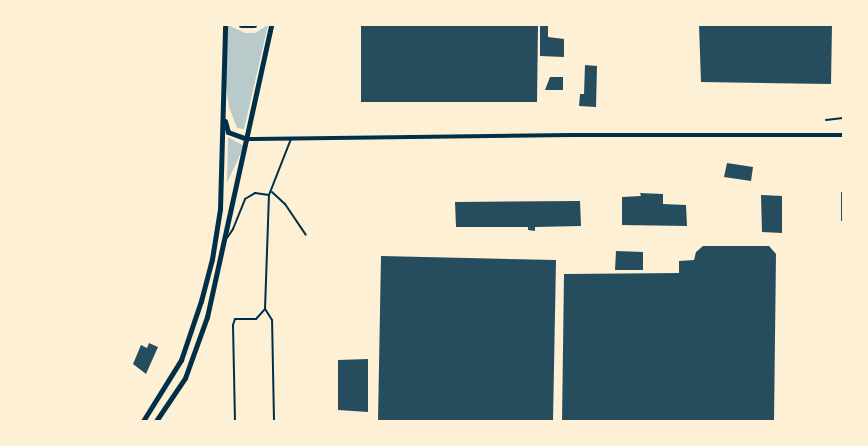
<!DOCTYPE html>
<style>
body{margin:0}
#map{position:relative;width:868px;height:446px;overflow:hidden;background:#fdf0d5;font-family:"Roboto Serif",serif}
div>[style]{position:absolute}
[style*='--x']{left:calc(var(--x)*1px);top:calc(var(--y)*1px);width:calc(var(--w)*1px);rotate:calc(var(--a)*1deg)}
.green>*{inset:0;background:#b9caca}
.building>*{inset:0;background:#264d5e}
.service>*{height:2px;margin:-1px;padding:0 1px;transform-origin:1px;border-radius:1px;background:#003049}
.minor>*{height:4px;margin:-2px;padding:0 2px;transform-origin:2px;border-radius:2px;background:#003049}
.secondary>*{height:5px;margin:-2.5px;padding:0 2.5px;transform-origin:2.5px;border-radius:2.5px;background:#003049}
span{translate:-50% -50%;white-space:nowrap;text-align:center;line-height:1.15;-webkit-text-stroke:5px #fdf0d5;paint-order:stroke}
.frame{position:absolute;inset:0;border:26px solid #fdf0d5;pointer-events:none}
</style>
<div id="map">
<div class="green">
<div style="clip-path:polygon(228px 25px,245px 33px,255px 33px,268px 25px,244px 129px,237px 128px,229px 107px,224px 72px)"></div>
<div style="clip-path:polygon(228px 137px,244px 146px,227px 183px)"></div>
</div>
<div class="building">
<div style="clip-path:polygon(361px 25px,538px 25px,537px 102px,361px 102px)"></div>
<div style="clip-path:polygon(540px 25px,548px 25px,548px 37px,564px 39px,564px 57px,540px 56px)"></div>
<div style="clip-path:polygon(699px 25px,832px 25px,831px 84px,701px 82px)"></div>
<div style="clip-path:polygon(585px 65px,597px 66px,596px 107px,579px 106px,580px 94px,584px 94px)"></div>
<div style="clip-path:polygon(550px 77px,563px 77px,563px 90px,545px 90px)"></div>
<div style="clip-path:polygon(727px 163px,753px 167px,751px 181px,724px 177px)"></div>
<div style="clip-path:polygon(841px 192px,843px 192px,843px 221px,841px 221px)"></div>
<div style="clip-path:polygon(640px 193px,663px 194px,663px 204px,686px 205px,687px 226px,622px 225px,622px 197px,641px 196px)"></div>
<div style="clip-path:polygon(761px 195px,782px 196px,782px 233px,762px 232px)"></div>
<div style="clip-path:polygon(580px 201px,581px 226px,535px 227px,535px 231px,528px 230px,528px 227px,456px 227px,455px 202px)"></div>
<div style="clip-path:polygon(703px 246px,769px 246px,776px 254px,774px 421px,562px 421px,564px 274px,679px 273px,679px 261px,694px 260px,696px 252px)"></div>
<div style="clip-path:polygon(616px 251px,643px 252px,643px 270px,615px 270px)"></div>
<div style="clip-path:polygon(381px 256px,556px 260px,553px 421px,378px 421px)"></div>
<div style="clip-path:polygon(149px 343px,158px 347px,146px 374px,133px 364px,141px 345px,147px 348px)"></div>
<div style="clip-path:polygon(368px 359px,368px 412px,338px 410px,338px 360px)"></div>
</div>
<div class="service">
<div style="--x:826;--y:120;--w:17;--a:-7"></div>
<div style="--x:272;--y:192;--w:18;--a:43"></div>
<div style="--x:285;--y:204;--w:37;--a:56"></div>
<div style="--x:227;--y:238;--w:11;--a:-56"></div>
<div style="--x:233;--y:229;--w:32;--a:-68"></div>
<div style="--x:245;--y:199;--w:12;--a:-31"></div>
<div style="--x:255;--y:193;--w:14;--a:8"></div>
<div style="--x:235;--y:421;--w:96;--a:-91.2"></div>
<div style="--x:233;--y:325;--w:6;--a:-72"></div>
<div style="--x:235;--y:319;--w:21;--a:0"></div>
<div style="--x:256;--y:319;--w:13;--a:-48"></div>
<div style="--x:274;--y:421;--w:101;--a:-91.1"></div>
<div style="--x:272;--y:320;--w:13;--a:-122"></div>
<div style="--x:265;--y:309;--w:114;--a:-88"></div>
<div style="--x:269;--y:195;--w:60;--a:-68.6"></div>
</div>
<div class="minor">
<div style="--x:247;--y:139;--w:325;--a:-0.7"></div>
<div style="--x:572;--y:135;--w:271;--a:0"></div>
</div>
<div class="secondary">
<div style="--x:241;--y:25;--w:13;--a:0"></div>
<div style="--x:225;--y:121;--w:11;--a:75"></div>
<div style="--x:228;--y:132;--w:20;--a:20"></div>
<div style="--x:143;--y:421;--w:72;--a:-58.1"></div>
<div style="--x:181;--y:360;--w:62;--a:-71.3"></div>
<div style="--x:201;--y:301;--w:43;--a:-75.3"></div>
<div style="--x:212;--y:259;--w:51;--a:-80.9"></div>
<div style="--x:220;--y:209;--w:184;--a:-88.4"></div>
<div style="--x:156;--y:421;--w:52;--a:-56"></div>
<div style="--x:185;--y:378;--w:65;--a:-70.2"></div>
<div style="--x:207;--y:317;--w:299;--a:-77.6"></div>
</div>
<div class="frame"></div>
</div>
